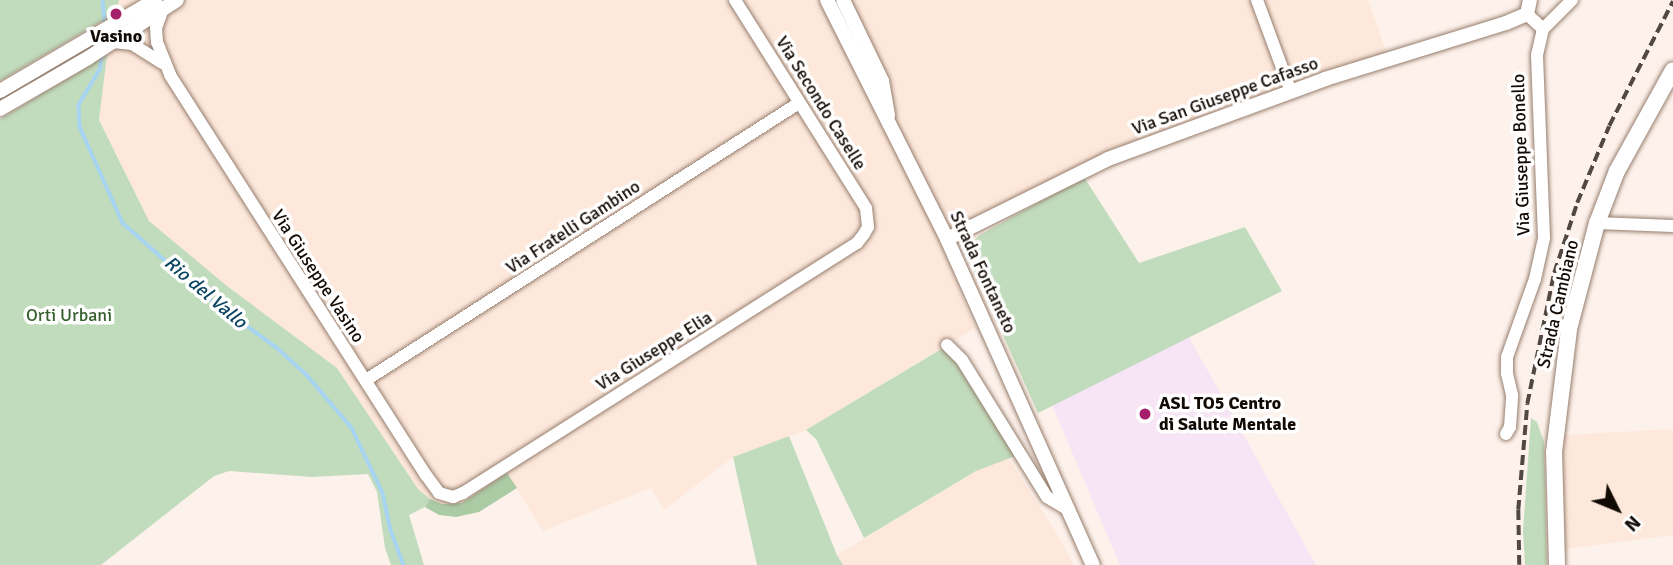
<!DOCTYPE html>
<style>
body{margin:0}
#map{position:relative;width:1673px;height:565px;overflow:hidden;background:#fdf2eb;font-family:Signika,sans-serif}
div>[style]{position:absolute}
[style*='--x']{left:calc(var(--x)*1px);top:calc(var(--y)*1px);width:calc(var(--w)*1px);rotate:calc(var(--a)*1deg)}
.built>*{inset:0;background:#fde8db}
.medical>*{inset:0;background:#f7e4f4}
.green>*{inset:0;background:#c1dcbc}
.forest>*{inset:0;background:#abcba5}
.stream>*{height:3.5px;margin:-1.75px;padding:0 1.75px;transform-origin:1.75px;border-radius:1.75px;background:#a7d4f0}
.roads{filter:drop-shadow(0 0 2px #967e6e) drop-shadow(0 0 2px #967e6e)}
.minor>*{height:12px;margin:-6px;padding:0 6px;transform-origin:6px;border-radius:6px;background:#fff}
.tertiary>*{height:14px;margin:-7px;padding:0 7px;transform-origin:7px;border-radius:7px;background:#fff}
.secondary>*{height:16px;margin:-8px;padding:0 8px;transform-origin:8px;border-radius:8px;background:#fff}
.rail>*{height:3.5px;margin-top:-1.75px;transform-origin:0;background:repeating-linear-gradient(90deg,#514843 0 10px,transparent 0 15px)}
.dots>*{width:19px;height:19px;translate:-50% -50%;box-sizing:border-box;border:4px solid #fff;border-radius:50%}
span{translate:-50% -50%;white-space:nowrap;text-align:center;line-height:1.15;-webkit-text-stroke:7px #fff;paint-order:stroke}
.poi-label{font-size:18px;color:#120a05;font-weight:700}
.left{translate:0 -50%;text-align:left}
.street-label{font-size:18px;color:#120a05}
.park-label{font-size:18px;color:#355f2d}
.water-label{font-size:19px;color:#0a4460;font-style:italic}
.north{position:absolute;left:1582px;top:474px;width:70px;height:70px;-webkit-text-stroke:5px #fff;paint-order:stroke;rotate:133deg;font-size:19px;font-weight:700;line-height:28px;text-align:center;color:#120a05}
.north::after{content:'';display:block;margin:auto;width:24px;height:32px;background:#120a05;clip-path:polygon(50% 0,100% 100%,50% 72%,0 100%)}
</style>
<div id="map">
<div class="built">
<div style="clip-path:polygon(119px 0,1368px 0,1389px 60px,1127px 145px,938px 236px,975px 328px,806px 430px,733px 457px,664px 510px,651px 488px,543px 531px,507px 473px,462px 503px,442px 504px,430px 499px,418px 489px,337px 368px,206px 271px,149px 221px,99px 120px,103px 73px)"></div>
<div style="clip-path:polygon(1673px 429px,1673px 535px,1565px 549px,1562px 480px,1564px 435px)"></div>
<div style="clip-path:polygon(1008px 458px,1051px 524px,1074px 565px,843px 565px,837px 555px,976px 471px)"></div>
</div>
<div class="medical">
<div style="clip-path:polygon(1189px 337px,1316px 565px,1120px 565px,1052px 405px)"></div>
</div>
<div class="green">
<div style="clip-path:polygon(0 0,119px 0,116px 13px,0 81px)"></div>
<div style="clip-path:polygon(107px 55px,99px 120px,149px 221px,227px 286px,337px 368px,418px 489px,430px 499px,425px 507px,409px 515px,424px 565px,391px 565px,385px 548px,377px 492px,368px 474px,312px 477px,229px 471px,214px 476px,101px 565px,0 565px,0 119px)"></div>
<div style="clip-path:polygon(1084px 177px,1139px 263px,1245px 227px,1282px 291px,1038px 413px,968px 257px,968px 245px,980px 235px)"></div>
<div style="clip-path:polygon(943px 348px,953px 354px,1018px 455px,976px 471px,864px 538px,816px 439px,806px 430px)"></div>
<div style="clip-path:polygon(1531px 418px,1537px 422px,1544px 442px,1547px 565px,1525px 565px,1523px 531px)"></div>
<div style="clip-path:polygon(789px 436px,837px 555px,843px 565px,757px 565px,733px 457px)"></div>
</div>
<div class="forest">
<div style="clip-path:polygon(507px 473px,517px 488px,479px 512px,456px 517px,439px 515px,425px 507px,430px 499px,442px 504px,462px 503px)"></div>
</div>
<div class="stream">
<div style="--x:103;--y:0;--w:24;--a:85"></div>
<div style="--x:103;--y:52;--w:18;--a:99"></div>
<div style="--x:100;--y:70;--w:41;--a:121"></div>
<div style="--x:79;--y:105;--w:22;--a:87"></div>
<div style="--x:80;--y:127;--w:105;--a:65.9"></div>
<div style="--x:123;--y:223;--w:108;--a:41.6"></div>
<div style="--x:204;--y:295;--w:87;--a:35.7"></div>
<div style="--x:275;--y:346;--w:42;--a:42.1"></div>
<div style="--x:306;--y:374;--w:71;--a:49.6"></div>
<div style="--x:352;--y:428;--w:72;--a:64.5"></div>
<div style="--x:383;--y:493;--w:38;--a:78"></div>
<div style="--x:391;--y:530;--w:37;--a:70"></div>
</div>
<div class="roads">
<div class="minor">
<div style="--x:1257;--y:0;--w:98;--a:69.7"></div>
<div style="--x:163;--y:9;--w:20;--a:110"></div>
<div style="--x:156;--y:28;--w:14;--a:86"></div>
<div style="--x:157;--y:42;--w:35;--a:68"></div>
<div style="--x:170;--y:75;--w:475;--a:57.4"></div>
<div style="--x:426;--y:475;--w:22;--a:54"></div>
<div style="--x:439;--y:493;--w:15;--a:16"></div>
<div style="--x:453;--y:497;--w:11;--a:-22"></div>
<div style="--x:463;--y:493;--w:467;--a:-32.4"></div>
<div style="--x:857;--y:243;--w:11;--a:-52"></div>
<div style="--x:864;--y:234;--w:8;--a:-60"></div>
<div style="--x:868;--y:227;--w:19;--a:-96"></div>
<div style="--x:866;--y:208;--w:246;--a:-122.2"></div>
<div style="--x:1543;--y:29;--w:41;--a:-45"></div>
<div style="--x:113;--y:42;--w:19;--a:6"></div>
<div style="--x:132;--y:44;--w:36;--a:32"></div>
<div style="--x:1597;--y:223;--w:76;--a:2.3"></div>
<div style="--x:947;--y:345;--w:21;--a:45"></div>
<div style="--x:962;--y:360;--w:161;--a:58.2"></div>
<div style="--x:1047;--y:497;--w:26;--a:31"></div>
<div style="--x:366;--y:380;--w:514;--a:-32.61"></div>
<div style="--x:1506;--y:434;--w:8;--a:-60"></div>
<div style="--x:1510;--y:427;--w:32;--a:-86"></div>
<div style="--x:1512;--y:395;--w:22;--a:-103"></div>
<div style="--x:1507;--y:374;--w:17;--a:-90"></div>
<div style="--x:1507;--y:357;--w:83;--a:-70.3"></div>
<div style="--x:1535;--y:279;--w:42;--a:-77.6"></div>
<div style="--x:1544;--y:238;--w:183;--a:-92.2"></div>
<div style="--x:1537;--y:55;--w:27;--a:-77"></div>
<div style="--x:1543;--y:29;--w:22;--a:-137"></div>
</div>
<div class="tertiary">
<div style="--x:827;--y:0;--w:267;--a:63.3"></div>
<div style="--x:947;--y:239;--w:357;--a:65.9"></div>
<div style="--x:843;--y:0;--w:90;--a:64.3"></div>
<div style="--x:882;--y:81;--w:35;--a:80"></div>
<div style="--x:0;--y:91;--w:180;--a:-30.4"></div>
<div style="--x:0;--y:109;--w:102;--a:-30.1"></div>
<div style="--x:88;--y:58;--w:106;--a:-33.1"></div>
<div style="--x:947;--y:239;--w:180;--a:-26.4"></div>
<div style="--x:1108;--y:159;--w:231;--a:-20.2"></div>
<div style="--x:1325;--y:79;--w:189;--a:-17.2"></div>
<div style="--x:1506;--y:23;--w:23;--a:-23"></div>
<div style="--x:1527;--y:14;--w:14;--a:-78"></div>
</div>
<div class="secondary">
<div style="--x:1557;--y:565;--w:113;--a:-91.5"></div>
<div style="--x:1554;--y:452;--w:124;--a:-83"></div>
<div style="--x:1569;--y:329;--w:110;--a:-75.2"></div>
<div style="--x:1597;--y:223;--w:56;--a:-69"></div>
<div style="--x:1617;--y:171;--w:115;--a:-61"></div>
</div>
</div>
<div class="rail">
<div style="--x:1519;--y:565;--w:55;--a:-91"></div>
<div style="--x:1518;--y:510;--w:106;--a:-85.1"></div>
<div style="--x:1527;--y:404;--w:134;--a:-78.4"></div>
<div style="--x:1554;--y:273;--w:74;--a:-71.8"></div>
<div style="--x:1577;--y:203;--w:83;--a:-67.4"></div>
<div style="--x:1609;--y:126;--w:140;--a:-62.9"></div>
</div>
<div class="dots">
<div style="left:116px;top:14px;background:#a5206b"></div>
<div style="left:1145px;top:414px;background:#a5206b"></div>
</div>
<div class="poi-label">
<span style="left:116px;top:36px">Vasino</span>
<span class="left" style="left:1159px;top:414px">ASL TO5 Centro<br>di Salute Mentale</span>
</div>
<div class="street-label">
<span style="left:1225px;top:96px;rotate:-20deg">Via San Giuseppe Cafasso</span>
<span style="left:821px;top:103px;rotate:58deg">Via Secondo Caselle</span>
<span style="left:1521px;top:155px;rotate:-92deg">Via Giuseppe Bonello</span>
<span style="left:573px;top:227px;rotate:-33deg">Via Fratelli Gambino</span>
<span style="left:983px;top:272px;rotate:65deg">Strada Fontaneto</span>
<span style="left:318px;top:276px;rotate:57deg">Via Giuseppe Vasino</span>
<span style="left:1558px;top:304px;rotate:-77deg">Strada Cambiano</span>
<span style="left:654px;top:351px;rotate:-32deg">Via Giuseppe Elia</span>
</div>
<div class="park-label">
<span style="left:69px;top:315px">Orti Urbani</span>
</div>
<div class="water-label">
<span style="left:205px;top:293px;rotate:40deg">Rio del Vallo</span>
</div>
<div class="north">N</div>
</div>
